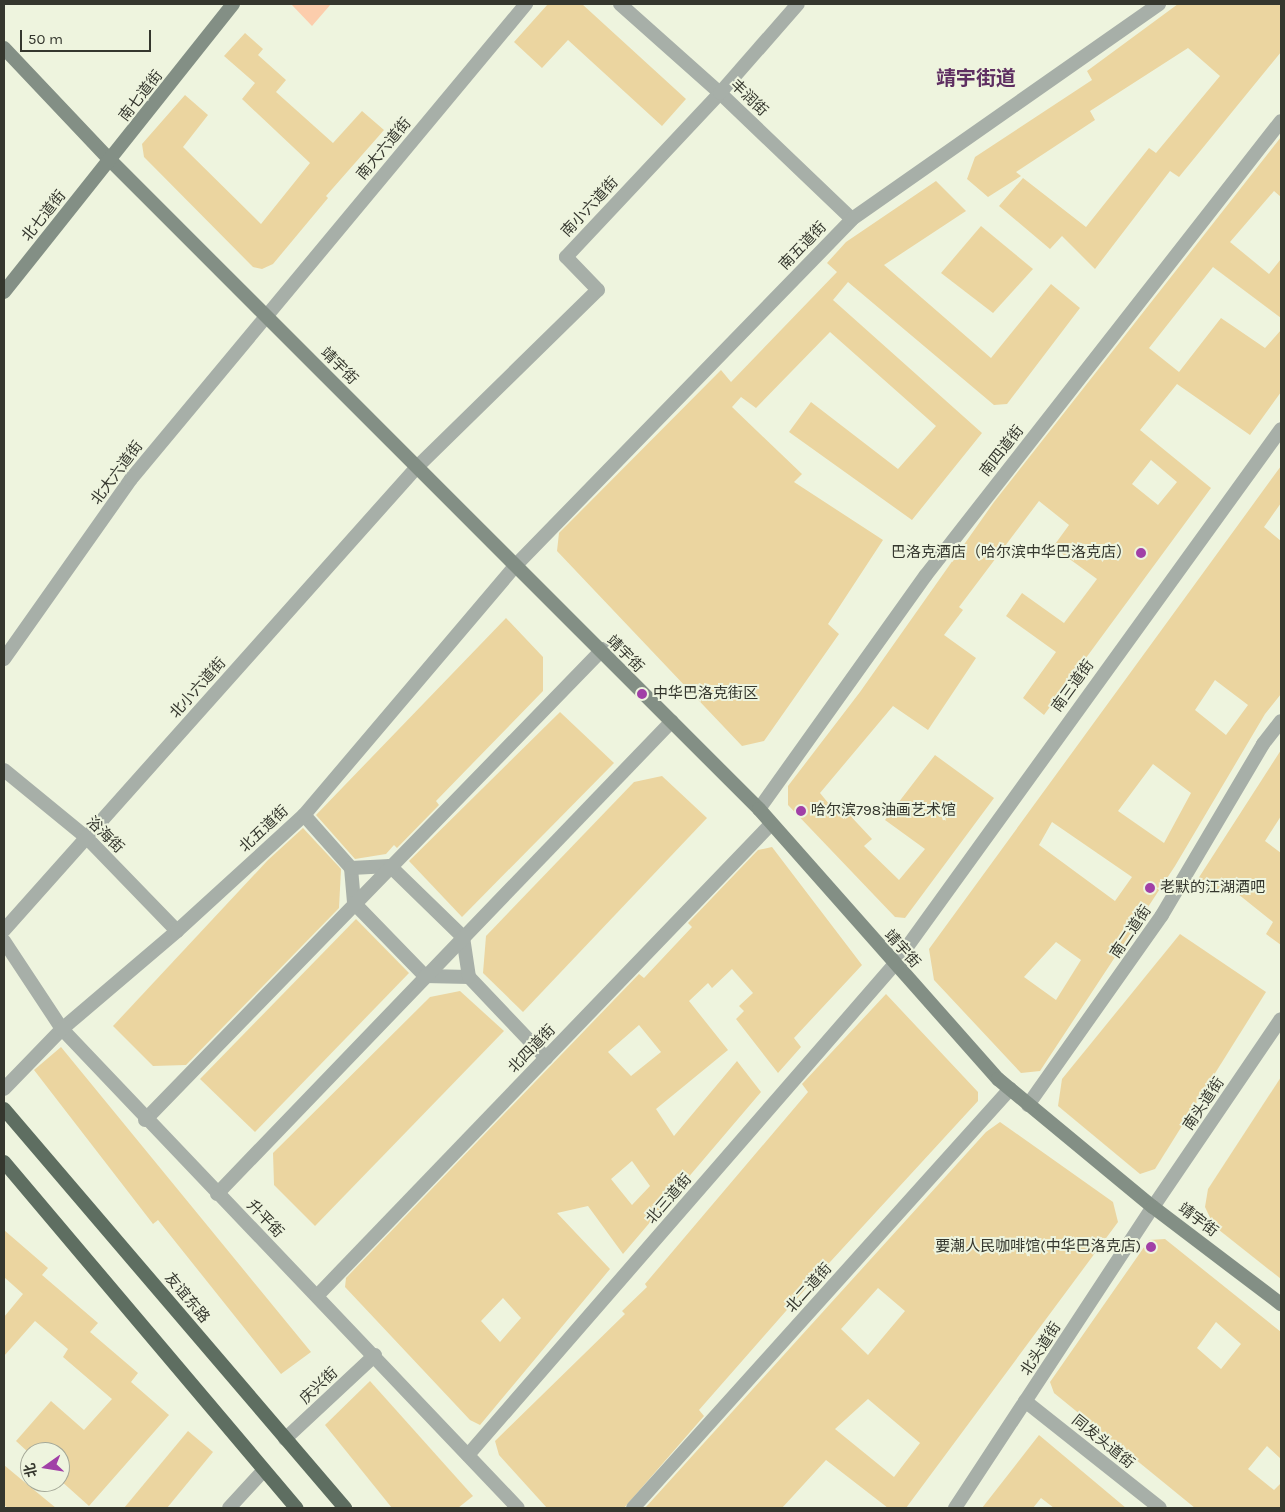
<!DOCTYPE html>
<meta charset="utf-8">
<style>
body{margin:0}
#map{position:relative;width:1285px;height:1512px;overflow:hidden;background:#eef4de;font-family:Karla,"Noto Sans SC",sans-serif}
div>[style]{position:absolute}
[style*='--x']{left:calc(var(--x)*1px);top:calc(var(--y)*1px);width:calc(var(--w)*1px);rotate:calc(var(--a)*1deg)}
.green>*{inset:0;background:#fccdac}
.building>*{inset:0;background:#ebd5a0}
.pedestrian>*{height:14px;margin:-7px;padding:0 7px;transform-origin:7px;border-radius:7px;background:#a7afa8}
.tertiary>*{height:14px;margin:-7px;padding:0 7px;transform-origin:7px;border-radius:7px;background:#a7afa8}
.secondary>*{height:14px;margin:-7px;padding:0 7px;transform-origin:7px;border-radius:7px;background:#838f85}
.trunk>*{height:14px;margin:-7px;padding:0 7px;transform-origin:7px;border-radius:7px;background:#5e6e61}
.dots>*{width:14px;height:14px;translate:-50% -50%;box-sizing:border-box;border:2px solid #eef4de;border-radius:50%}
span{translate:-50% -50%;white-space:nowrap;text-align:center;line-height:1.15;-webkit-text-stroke:4px #eef4de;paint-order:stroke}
.street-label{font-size:15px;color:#35372e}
.poi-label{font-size:15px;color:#35372e}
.right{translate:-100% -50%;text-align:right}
.left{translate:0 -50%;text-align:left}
.district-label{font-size:20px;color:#5e2e61;font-weight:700}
.frame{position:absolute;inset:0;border:5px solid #35372e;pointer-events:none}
.north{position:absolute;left:20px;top:1442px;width:50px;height:50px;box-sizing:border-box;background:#eef4de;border:1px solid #a4a898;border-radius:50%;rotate:257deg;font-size:14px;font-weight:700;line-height:20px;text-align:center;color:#35372e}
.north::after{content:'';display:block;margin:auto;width:18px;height:22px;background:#a140a7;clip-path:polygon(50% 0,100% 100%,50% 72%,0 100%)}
.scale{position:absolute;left:20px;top:30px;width:131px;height:22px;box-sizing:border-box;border:2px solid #35372e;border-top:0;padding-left:6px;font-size:15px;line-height:18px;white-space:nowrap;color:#35372e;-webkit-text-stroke:4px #eef4de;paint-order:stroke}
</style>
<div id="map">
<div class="green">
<div style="clip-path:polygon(291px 4px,331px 4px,312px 26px)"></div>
</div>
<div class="building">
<div style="clip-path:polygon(548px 4px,582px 4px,686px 99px,662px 126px,568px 40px,542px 68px,514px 42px)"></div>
<div style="clip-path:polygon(1178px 4px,1281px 4px,1281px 52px,1179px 177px,1170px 171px,1095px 269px,1062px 236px,1050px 249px,999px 206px,1023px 178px,1086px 227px,1149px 148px,1156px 153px,1220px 76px,1188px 48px,1090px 111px,1095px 120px,1016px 172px,1021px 176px,988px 197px,967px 179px,975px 157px,1092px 80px,1087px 71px)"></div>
<div style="clip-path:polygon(245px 33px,263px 49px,258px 55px,286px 80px,276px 92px,333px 143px,362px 111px,384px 130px,326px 196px,328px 198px,273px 264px,262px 269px,253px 267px,144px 157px,142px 144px,185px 95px,208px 115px,183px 147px,261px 224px,310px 163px,242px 99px,255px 83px,224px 56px)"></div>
<div style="clip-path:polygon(evenodd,1281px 137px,1281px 197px,1274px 191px,1230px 242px,1269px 274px,1281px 259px,1281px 318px,1213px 267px,1149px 348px,1179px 372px,1221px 318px,1265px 348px,1281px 330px,1281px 392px,1250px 435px,1177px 384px,1140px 430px,1211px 488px,1044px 715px,1023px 698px,1056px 652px,1006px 616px,1022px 593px,1064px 623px,1097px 579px,1053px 547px,1069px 525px,1039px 501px,959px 607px,963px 610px,944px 635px,976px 658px,928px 730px,893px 706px,820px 793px,838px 815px,844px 809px,872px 839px,864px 846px,899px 880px,925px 849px,885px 820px,935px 755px,994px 798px,905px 918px,895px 917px,788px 805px,788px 786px,860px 692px,994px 502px,1281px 137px,1151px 460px,1177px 482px,1158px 505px,1132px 484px,1151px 460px)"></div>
<div style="clip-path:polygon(936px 181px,966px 211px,884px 265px,991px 358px,1051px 284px,1080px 308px,1007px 404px,994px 405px,848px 282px,833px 300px,982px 433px,912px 520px,789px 432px,811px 402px,898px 469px,936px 426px,830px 332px,756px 408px,741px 397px,732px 407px,802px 474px,794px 482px,883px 540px,828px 624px,839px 634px,764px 741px,742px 746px,557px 551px,559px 533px,721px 370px,731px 382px,837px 272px,827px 263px,846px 242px)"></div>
<div style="clip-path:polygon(981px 226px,1033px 269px,993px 313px,941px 273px)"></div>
<div style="clip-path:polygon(evenodd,1281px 466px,1281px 503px,1264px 527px,1281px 541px,1281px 694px,1265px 714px,1175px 866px,1040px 1071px,1021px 1073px,934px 980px,929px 949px,1281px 466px,1215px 680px,1248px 705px,1226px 735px,1195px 710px,1215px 680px,1281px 466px,1153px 764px,1191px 793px,1164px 843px,1118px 811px,1153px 764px,1281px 466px,1052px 822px,1132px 877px,1115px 901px,1039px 845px,1052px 822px,1281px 466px,1056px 942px,1081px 960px,1056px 1000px,1024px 977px,1056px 942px)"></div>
<div style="clip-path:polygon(506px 618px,543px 657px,543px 691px,436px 801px,439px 805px,397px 848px,394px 845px,386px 854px,355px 859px,316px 815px)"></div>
<div style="clip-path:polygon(560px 712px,614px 763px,462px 917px,409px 861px)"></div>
<div style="clip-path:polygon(1281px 750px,1281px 816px,1265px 841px,1281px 853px,1281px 945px,1266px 934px,1273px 922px,1223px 882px,1215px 894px,1196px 882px)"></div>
<div style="clip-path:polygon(662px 776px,707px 818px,523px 1012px,483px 973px,486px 936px,634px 782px)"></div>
<div style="clip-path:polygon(303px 828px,341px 869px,339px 908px,186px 1065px,153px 1066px,113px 1026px,268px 860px)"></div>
<div style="clip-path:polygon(evenodd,772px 847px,862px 965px,794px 1038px,801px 1047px,778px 1073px,736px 1019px,744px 1011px,739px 1006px,753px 993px,732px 969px,712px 988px,708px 983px,689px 1001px,728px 1050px,656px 1109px,674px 1136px,737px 1061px,761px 1092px,623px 1254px,588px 1206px,557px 1213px,610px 1269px,480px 1425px,470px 1420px,345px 1287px,346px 1278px,639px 974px,644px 978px,692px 927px,688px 923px,758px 850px,772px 847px,639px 1025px,661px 1052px,631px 1076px,608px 1052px,639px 1025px,772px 847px,632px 1161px,650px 1186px,632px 1205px,611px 1179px,632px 1161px,772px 847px,503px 1298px,521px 1318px,500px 1342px,481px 1321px,503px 1298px)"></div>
<div style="clip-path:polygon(356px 919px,409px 973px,255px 1132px,200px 1079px)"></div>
<div style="clip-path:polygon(1180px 934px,1266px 992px,1155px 1169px,1140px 1174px,1058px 1106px,1062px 1079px)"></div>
<div style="clip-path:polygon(460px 991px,504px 1031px,315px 1226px,274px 1185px,273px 1153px,430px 997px)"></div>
<div style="clip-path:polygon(886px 994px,978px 1092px,978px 1101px,808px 1286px,699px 1410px,704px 1416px,624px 1508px,547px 1508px,499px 1455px,495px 1441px,625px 1314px,622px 1311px,647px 1287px,645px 1284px,808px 1092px,802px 1084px)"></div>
<div style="clip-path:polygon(61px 1047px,311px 1352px,281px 1374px,158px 1220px,153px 1224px,34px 1070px)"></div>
<div style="clip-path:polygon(1281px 1077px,1281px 1279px,1214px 1226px,1205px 1207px,1208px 1189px)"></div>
<div style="clip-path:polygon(evenodd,1000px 1122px,1113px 1202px,1118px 1222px,906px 1508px,888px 1508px,826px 1460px,782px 1508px,645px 1508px,986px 1132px,1000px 1122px,878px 1288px,905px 1311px,868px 1355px,841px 1329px,878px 1288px,1000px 1122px,868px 1399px,920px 1443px,894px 1477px,835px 1429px,868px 1399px)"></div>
<div style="clip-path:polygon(4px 1230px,48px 1268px,42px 1275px,98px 1323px,90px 1332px,138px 1373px,131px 1382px,169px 1415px,89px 1506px,60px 1480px,60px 1452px,28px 1452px,16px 1441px,51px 1401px,84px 1430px,112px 1399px,63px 1357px,68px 1349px,35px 1321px,4px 1356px,4px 1317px,23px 1294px,4px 1277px)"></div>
<div style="clip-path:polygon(evenodd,1165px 1239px,1281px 1332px,1281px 1459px,1267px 1446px,1248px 1469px,1274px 1490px,1281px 1483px,1281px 1508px,1195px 1508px,1054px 1393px,1050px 1382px,1149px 1240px,1165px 1239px,1216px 1322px,1241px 1344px,1221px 1369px,1197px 1348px,1216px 1322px)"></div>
<div style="clip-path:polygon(370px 1381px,473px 1496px,458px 1508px,392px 1508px,325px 1425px)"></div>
<div style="clip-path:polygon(188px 1431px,213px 1452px,167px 1508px,124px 1508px)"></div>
<div style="clip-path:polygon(1039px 1435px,1126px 1508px,1054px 1508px,1041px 1498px,1033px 1508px,982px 1508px)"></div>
<div style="clip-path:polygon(4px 1465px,28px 1485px,56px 1508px,8px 1508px,4px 1505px)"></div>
</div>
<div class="pedestrian">
<div style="--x:304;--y:815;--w:71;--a:48.4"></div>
<div style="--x:351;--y:868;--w:35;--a:85"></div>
<div style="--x:354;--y:903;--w:102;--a:45.8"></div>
<div style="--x:425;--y:976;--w:44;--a:1.3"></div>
<div style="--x:469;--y:977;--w:112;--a:46.5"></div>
<div style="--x:351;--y:868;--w:39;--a:-3"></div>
<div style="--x:390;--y:866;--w:102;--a:44.2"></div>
<div style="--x:463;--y:937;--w:40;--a:81.5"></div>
<div style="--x:894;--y:965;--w:661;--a:-54.17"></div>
<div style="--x:1028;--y:1105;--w:232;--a:-54.8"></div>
<div style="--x:1162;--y:915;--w:199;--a:-59.4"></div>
<div style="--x:1263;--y:744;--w:29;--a:-52"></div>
<div style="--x:145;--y:1120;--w:657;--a:-45.8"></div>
<div style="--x:217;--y:1194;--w:656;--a:-46.11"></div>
<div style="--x:1153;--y:1207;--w:227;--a:-55.8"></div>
</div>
<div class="tertiary">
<div style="--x:620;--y:4;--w:134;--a:41.7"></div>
<div style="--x:720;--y:93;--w:182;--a:43.7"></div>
<div style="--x:4;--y:659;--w:220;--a:-54.8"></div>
<div style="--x:131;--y:479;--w:618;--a:-50.25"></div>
<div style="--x:4;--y:770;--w:106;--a:39.3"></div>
<div style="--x:86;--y:837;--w:131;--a:45.9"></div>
<div style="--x:759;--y:809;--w:287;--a:-54.5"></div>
<div style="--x:926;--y:575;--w:576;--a:-51.98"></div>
<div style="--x:4;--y:930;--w:620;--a:-48.27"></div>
<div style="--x:417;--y:467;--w:253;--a:-44.4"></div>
<div style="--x:598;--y:290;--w:46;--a:-134.1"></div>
<div style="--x:566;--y:257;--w:225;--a:-46.8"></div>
<div style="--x:720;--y:93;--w:118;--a:-48.8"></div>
<div style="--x:4;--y:941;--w:105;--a:56.6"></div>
<div style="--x:62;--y:1029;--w:661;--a:46.41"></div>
<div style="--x:4;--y:1089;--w:83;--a:-46"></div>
<div style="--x:62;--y:1029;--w:151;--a:-40.4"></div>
<div style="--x:177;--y:931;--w:172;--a:-42.4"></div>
<div style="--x:304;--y:815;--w:328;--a:-49.7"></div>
<div style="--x:516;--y:565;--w:482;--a:-45.8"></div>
<div style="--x:852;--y:219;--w:375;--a:-35"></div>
<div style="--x:317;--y:1296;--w:655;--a:-46.11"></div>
<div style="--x:1025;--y:1401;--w:172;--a:38.4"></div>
<div style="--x:285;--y:1439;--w:123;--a:-43"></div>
<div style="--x:468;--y:1455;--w:649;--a:-49"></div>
<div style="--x:229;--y:1508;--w:50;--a:-47.4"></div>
<div style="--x:633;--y:1508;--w:564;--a:-48.02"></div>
<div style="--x:955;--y:1508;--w:360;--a:-56.7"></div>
</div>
<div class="secondary">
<div style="--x:4;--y:48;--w:154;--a:46.6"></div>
<div style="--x:110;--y:160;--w:918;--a:45"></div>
<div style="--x:759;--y:809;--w:361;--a:48.5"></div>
<div style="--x:998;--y:1079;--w:201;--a:39.6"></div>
<div style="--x:1153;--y:1207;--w:161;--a:37.2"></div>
<div style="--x:4;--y:292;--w:368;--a:-51.5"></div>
</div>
<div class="trunk">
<div style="--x:4;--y:1109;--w:525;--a:49.48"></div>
<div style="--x:4;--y:1162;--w:453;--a:49.8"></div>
</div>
<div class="dots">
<div style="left:1141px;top:553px;background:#a140a7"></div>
<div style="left:642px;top:694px;background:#a140a7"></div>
<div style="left:801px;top:811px;background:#a140a7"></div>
<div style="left:1150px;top:888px;background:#a140a7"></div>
<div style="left:1151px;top:1247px;background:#a140a7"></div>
</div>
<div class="street-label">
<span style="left:141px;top:96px;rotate:-52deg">南七道街</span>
<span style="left:749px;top:98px;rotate:44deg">丰润街</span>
<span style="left:384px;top:149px;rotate:-50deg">南大六道街</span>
<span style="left:590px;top:207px;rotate:-47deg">南小六道街</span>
<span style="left:44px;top:216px;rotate:-51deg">北七道街</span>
<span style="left:803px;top:246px;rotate:-46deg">南五道街</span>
<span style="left:339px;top:366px;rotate:45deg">靖宇街</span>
<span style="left:1002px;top:451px;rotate:-52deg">南四道街</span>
<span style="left:117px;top:473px;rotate:-53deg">北大六道街</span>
<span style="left:625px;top:654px;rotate:45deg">靖宇街</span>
<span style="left:1073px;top:686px;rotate:-54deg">南三道街</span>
<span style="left:198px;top:688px;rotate:-48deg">北小六道街</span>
<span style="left:264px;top:829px;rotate:-43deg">北五道街</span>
<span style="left:105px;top:835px;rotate:44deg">浴海街</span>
<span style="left:1131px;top:932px;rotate:-56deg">南二道街</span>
<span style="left:902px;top:949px;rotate:48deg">靖宇街</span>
<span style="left:532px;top:1049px;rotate:-46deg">北四道街</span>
<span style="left:1204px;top:1104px;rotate:-56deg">南头道街</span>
<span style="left:669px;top:1199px;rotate:-49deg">北三道街</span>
<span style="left:265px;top:1219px;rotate:46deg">升平街</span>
<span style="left:1198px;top:1220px;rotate:37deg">靖宇街</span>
<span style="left:809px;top:1288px;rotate:-48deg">北二道街</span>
<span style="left:187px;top:1298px;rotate:50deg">友谊东路</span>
<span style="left:1041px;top:1349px;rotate:-57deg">北头道街</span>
<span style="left:319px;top:1386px;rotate:-43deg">庆兴街</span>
<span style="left:1103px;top:1442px;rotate:39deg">同发头道街</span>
</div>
<div class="poi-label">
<span class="right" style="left:1131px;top:553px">巴洛克酒店（哈尔滨中华巴洛克店）</span>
<span class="left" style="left:653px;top:694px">中华巴洛克街区</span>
<span class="left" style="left:811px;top:811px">哈尔滨798油画艺术馆</span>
<span class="left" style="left:1160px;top:888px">老默的江湖酒吧</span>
<span class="right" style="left:1141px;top:1247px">要潮人民咖啡馆(中华巴洛克店)</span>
</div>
<div class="district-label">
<span style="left:976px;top:78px">靖宇街道</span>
</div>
<div class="frame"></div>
<div class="north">北</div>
<div class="scale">50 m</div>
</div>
